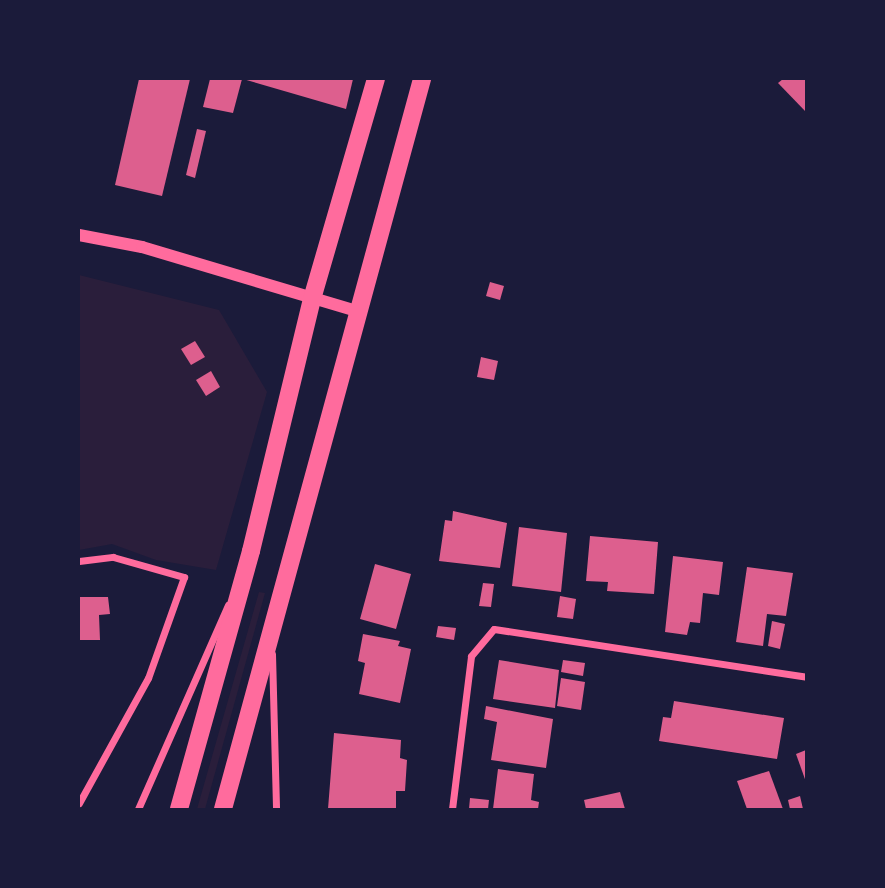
<!DOCTYPE html>
<style>
body{margin:0}
#map{position:relative;width:885px;height:888px;overflow:hidden;background:#1b1b3a;font-family:"PT Sans Narrow",sans-serif}
div>[style]{position:absolute}
[style*='--x']{left:calc(var(--x)*1px);top:calc(var(--y)*1px);width:calc(var(--w)*1px);rotate:calc(var(--a)*1deg)}
.green>*{inset:0;background:#2a1e3b}
.building>*{inset:0;background:#dd5f8e}
.minor>*{height:7px;margin:-3.5px;padding:0 3.5px;transform-origin:3.5px;border-radius:3.5px;background:#ff6b9d}
.tertiary>*{height:12px;margin:-6px;padding:0 6px;transform-origin:6px;border-radius:6px;background:#ff6b9d}
.primary>*{height:18px;margin:-9px;padding:0 9px;transform-origin:9px;border-radius:9px;background:#ff6b9d}
span{translate:-50% -50%;white-space:nowrap;text-align:center;line-height:1.15;-webkit-text-stroke:5px #1b1b3a;paint-order:stroke}
.frame{position:absolute;inset:0;border:80px solid #1b1b3a;pointer-events:none}
</style>
<div id="map">
<div class="green">
<div style="clip-path:polygon(79px 275px,219px 310px,267px 392px,216px 570px,156px 560px,112px 544px,79px 550px)"></div>
<div style="clip-path:polygon(259px 592px,265px 593px,205px 809px,197px 809px)"></div>
</div>
<div class="building">
<div style="clip-path:polygon(139px 79px,190px 79px,162px 196px,115px 185px)"></div>
<div style="clip-path:polygon(210px 79px,242px 79px,233px 113px,203px 107px)"></div>
<div style="clip-path:polygon(243px 79px,353px 79px,346px 109px)"></div>
<div style="clip-path:polygon(783px 79px,806px 79px,806px 112px,778px 83px)"></div>
<div style="clip-path:polygon(197px 129px,206px 131px,195px 178px,186px 175px)"></div>
<div style="clip-path:polygon(490px 282px,504px 286px,500px 300px,486px 296px)"></div>
<div style="clip-path:polygon(195px 341px,205px 357px,191px 365px,181px 349px)"></div>
<div style="clip-path:polygon(481px 357px,498px 361px,494px 380px,477px 377px)"></div>
<div style="clip-path:polygon(211px 371px,220px 387px,206px 396px,196px 380px)"></div>
<div style="clip-path:polygon(453px 511px,507px 523px,500px 568px,439px 561px,445px 520px,452px 521px)"></div>
<div style="clip-path:polygon(519px 527px,567px 533px,561px 592px,512px 586px)"></div>
<div style="clip-path:polygon(590px 536px,658px 542px,654px 594px,607px 591px,608px 582px,586px 581px)"></div>
<div style="clip-path:polygon(673px 556px,723px 562px,719px 595px,703px 593px,700px 623px,690px 622px,687px 635px,665px 632px)"></div>
<div style="clip-path:polygon(375px 564px,411px 574px,396px 629px,360px 619px)"></div>
<div style="clip-path:polygon(747px 567px,793px 573px,786px 616px,767px 614px,763px 646px,736px 642px)"></div>
<div style="clip-path:polygon(483px 583px,494px 584px,491px 607px,479px 606px)"></div>
<div style="clip-path:polygon(560px 596px,576px 599px,573px 619px,557px 617px)"></div>
<div style="clip-path:polygon(79px 597px,108px 597px,110px 614px,99px 615px,100px 640px,79px 640px)"></div>
<div style="clip-path:polygon(772px 621px,785px 624px,780px 649px,768px 646px)"></div>
<div style="clip-path:polygon(438px 626px,456px 628px,454px 640px,436px 637px)"></div>
<div style="clip-path:polygon(363px 634px,400px 641px,398px 646px,411px 649px,400px 703px,359px 694px,365px 663px,358px 661px)"></div>
<div style="clip-path:polygon(499px 660px,559px 670px,555px 708px,493px 699px)"></div>
<div style="clip-path:polygon(563px 660px,585px 663px,583px 676px,561px 672px)"></div>
<div style="clip-path:polygon(561px 678px,585px 682px,581px 710px,557px 706px)"></div>
<div style="clip-path:polygon(674px 701px,784px 718px,777px 759px,659px 741px,663px 717px,671px 718px)"></div>
<div style="clip-path:polygon(486px 706px,553px 719px,546px 768px,491px 760px,497px 722px,484px 719px)"></div>
<div style="clip-path:polygon(334px 733px,401px 740px,400px 758px,407px 760px,405px 791px,396px 791px,396px 809px,328px 809px)"></div>
<div style="clip-path:polygon(806px 750px,806px 782px,796px 754px)"></div>
<div style="clip-path:polygon(498px 769px,534px 774px,531px 800px,539px 802px,538px 809px,493px 809px)"></div>
<div style="clip-path:polygon(769px 771px,783px 809px,747px 809px,737px 781px)"></div>
<div style="clip-path:polygon(620px 792px,625px 809px,586px 809px,584px 800px)"></div>
<div style="clip-path:polygon(800px 796px,803px 809px,790px 809px,788px 800px)"></div>
<div style="clip-path:polygon(470px 798px,489px 800px,488px 809px,469px 809px)"></div>
</div>
<div class="minor">
<div style="--x:79;--y:561;--w:34;--a:-7"></div>
<div style="--x:113;--y:557;--w:74;--a:15.7"></div>
<div style="--x:184;--y:577;--w:107;--a:109.6"></div>
<div style="--x:148;--y:678;--w:143;--a:118.9"></div>
<div style="--x:272;--y:654;--w:155;--a:88.5"></div>
<div style="--x:138;--y:809;--w:223;--a:-66.2"></div>
<div style="--x:452;--y:809;--w:154;--a:-82.9"></div>
<div style="--x:471;--y:656;--w:35;--a:-50"></div>
<div style="--x:494;--y:629;--w:316;--a:8.7"></div>
</div>
<div class="tertiary">
<div style="--x:79;--y:235;--w:64;--a:10.8"></div>
<div style="--x:142;--y:247;--w:224;--a:16.6"></div>
</div>
<div class="primary">
<div style="--x:179;--y:809;--w:268;--a:-74.4"></div>
<div style="--x:251;--y:551;--w:259;--a:-76.4"></div>
<div style="--x:312;--y:299;--w:229;--a:-73.8"></div>
<div style="--x:223;--y:809;--w:757;--a:-74.75"></div>
</div>
<div class="frame"></div>
</div>
